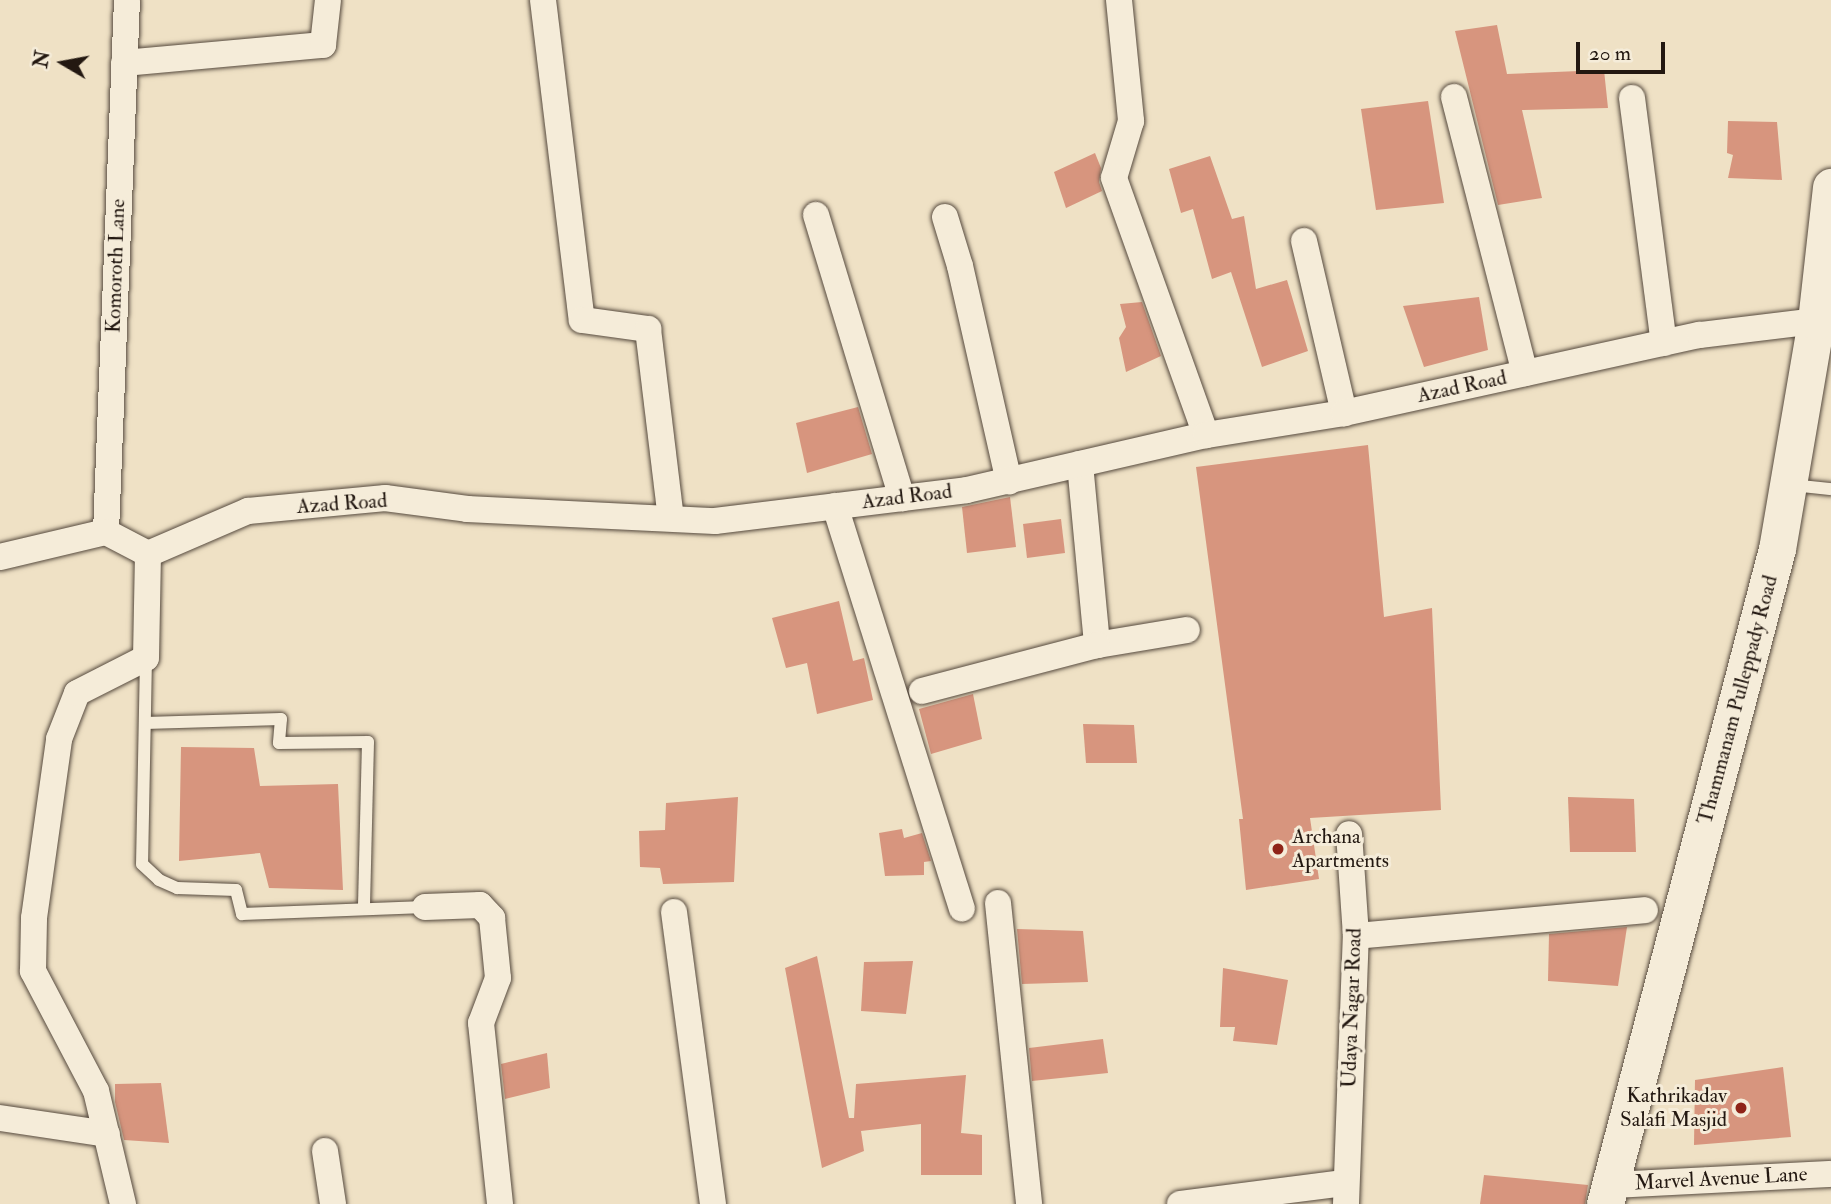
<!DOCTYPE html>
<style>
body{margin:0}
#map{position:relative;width:1831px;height:1204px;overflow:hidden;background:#efe1c5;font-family:"IM FELL Double Pica",serif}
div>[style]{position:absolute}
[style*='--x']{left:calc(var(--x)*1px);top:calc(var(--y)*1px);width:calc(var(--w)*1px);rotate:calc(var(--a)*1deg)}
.building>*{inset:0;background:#d7957e}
.roads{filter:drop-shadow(0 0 2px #564a3e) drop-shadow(0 0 2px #564a3e)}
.lane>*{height:12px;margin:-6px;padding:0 6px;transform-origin:6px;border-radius:6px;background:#f5ecd9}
.street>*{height:26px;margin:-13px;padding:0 13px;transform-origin:13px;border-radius:13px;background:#f5ecd9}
.secondary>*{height:37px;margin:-18.5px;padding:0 18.5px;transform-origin:18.5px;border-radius:18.5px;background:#f5ecd9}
.dots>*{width:19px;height:19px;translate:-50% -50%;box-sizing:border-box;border:4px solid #f5ecd9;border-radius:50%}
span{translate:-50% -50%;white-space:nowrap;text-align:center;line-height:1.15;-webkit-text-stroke:6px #f5ecd9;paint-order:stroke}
.street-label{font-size:21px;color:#231811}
.poi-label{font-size:21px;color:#231811}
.left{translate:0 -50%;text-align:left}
.right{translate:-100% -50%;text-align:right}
.north{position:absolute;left:28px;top:28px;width:70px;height:70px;-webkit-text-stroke:5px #f5ecd9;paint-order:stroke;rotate:280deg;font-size:19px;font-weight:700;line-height:28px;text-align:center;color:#231811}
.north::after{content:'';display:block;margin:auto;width:24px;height:32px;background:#231811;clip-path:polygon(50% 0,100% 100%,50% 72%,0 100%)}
.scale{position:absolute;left:1576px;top:42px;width:89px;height:32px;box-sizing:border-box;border:4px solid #231811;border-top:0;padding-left:9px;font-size:21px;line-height:24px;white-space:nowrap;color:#231811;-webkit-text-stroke:5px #f5ecd9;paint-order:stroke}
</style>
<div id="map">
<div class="building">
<div style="clip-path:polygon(1497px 25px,1507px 74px,1604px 70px,1608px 108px,1522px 110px,1542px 198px,1498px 205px,1455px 31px)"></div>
<div style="clip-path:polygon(1428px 101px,1444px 203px,1376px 210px,1361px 109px)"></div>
<div style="clip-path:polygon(1728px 121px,1777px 122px,1782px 180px,1728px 178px,1733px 155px,1727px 153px)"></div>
<div style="clip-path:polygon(1095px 153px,1101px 168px,1099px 182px,1102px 191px,1066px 208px,1054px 172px)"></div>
<div style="clip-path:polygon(1210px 156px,1232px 219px,1244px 216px,1256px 289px,1287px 280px,1308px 351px,1262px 367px,1231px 272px,1212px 279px,1193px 209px,1181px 213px,1169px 169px)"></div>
<div style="clip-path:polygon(1479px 297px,1488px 350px,1424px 367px,1403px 306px)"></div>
<div style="clip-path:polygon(1142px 302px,1161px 356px,1126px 372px,1119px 338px,1126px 327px,1120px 304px)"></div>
<div style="clip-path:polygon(858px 407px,872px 454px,807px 473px,796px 423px)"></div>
<div style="clip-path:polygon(1368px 445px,1384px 617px,1432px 608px,1441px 810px,1310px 818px,1319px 879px,1246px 890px,1239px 819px,1243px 819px,1196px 467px)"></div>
<div style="clip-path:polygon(1010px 497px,1016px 547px,967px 553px,962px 507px)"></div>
<div style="clip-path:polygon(1061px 519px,1065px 553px,1027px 558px,1023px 524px)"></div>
<div style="clip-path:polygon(839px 601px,853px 661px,864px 658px,873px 700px,817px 714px,807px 663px,786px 668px,772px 618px)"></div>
<div style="clip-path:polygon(973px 694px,982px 739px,931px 754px,919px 709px)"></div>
<div style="clip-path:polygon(1083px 724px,1134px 725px,1137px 763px,1086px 763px)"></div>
<div style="clip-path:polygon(181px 747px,254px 748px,260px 786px,338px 784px,343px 890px,269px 888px,260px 853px,179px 861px)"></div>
<div style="clip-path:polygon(738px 797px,734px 882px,663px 884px,660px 868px,640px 867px,639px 831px,665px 830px,666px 803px)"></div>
<div style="clip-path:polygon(1568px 797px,1634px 799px,1636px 852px,1570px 852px)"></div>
<div style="clip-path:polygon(902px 829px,904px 838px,922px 833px,931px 861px,924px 862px,924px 875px,885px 876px,879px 833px)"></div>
<div style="clip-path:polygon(1627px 927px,1618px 986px,1548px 981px,1549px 934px)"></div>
<div style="clip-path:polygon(1017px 929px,1083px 931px,1088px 982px,1022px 984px)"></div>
<div style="clip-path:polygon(817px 956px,849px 1118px,854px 1118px,856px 1084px,966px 1075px,961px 1133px,982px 1135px,982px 1175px,921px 1175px,921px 1124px,861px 1131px,864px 1151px,822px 1168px,785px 968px)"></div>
<div style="clip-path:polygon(913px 961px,906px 1014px,861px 1011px,864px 962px)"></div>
<div style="clip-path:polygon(1223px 968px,1288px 980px,1277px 1045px,1233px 1041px,1235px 1027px,1220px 1027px)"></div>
<div style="clip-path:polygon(1103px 1039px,1108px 1073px,1032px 1081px,1029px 1048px)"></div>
<div style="clip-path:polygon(547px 1053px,550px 1088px,505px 1099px,501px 1064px)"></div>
<div style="clip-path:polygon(1783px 1067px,1791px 1137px,1694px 1145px,1695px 1080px)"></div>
<div style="clip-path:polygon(161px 1083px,169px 1143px,124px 1140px,115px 1102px,115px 1084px)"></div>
<div style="clip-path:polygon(1484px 1175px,1588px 1185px,1585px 1204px,1480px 1204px)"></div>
</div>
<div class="roads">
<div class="lane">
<div style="--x:1792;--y:485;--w:39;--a:6"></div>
<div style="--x:146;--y:658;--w:206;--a:91.1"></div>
<div style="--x:142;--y:864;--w:23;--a:43"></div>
<div style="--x:159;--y:880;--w:20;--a:24"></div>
<div style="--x:177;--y:888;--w:59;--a:1.9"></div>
<div style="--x:236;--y:890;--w:25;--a:76"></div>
<div style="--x:242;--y:914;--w:183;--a:-2.2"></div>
<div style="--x:145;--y:723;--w:136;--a:-1.7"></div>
<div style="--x:281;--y:719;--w:24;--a:95"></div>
<div style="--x:279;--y:743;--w:89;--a:-0.6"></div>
<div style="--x:368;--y:742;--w:166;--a:91.4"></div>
</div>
<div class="street">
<div style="--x:543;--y:0;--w:322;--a:83.1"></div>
<div style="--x:582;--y:320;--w:67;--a:7.8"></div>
<div style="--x:648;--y:329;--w:190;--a:83.1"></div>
<div style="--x:1119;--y:0;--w:122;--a:84.3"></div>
<div style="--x:1131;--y:121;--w:59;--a:106.6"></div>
<div style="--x:1114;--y:178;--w:273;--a:70.3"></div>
<div style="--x:124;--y:63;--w:200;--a:-5.2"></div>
<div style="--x:323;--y:45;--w:45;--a:-83.7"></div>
<div style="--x:1454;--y:97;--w:285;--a:75.6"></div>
<div style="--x:1632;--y:98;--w:247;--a:82.6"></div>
<div style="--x:816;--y:215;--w:296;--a:73.1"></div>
<div style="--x:945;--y:217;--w:51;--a:73"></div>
<div style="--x:960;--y:266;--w:221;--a:77.2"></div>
<div style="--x:1304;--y:241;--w:177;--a:76.9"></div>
<div style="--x:1080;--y:464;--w:182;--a:84.6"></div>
<div style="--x:1097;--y:645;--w:91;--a:-9.5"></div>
<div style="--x:835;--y:506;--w:422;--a:72.5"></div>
<div style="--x:106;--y:532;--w:532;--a:-87.74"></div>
<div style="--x:0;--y:557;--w:109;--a:-13.3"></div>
<div style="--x:106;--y:532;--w:47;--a:27.6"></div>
<div style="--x:148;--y:554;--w:109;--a:-23.3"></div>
<div style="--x:248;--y:511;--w:138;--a:-5.4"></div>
<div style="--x:385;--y:498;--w:83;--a:7.6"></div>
<div style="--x:467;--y:509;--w:248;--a:2.8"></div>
<div style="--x:715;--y:521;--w:254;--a:-7"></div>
<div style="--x:967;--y:490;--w:245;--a:-13"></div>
<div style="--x:1206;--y:435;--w:140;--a:-9.1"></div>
<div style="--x:1344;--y:413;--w:364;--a:-12.4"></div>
<div style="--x:1700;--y:335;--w:117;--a:-6.9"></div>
<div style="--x:922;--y:691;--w:181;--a:-14.7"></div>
<div style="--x:998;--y:903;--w:303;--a:84.1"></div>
<div style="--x:425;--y:907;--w:55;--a:-2.1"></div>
<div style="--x:480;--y:905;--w:18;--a:47"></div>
<div style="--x:492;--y:918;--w:60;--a:84.3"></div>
<div style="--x:498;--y:978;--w:48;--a:110.7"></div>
<div style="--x:481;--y:1023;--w:182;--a:84"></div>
<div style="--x:674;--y:912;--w:295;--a:82.4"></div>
<div style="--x:1356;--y:936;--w:290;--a:-5.1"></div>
<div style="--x:0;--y:1118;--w:108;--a:8.5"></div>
<div style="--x:325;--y:1151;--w:54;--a:81.4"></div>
<div style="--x:1611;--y:1185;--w:220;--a:-2.9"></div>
<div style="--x:123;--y:1204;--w:116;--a:-103.4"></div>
<div style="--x:96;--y:1091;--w:136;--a:-117.7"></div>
<div style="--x:33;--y:971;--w:53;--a:-88.9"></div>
<div style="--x:34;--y:918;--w:181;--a:-82"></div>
<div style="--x:59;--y:739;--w:49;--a:-68.6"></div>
<div style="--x:77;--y:693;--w:77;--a:-26.9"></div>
<div style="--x:146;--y:658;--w:104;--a:-88.9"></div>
<div style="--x:1180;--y:1204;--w:166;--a:-7.3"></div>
<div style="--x:1346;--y:1204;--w:268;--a:-87.9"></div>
<div style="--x:1356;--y:936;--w:102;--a:-93.9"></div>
</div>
<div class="secondary">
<div style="--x:1605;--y:1204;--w:677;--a:-75.29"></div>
<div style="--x:1777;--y:549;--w:231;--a:-80.3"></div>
<div style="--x:1816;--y:321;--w:135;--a:-83.6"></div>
</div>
</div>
<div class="dots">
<div style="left:1278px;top:849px;background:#8f2418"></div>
<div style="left:1741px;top:1108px;background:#8f2418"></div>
</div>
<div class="street-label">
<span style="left:116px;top:266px;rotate:-88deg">Komoroth Lane</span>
<span style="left:1462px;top:387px;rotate:-12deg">Azad Road</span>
<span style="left:907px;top:497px;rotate:-7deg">Azad Road</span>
<span style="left:342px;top:504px;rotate:-4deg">Azad Road</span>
<span style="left:1738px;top:700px;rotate:-75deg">Thammanam Pulleppady Road</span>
<span style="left:1352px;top:1008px;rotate:-88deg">Udaya Nagar Road</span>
<span style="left:1721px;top:1179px;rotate:-3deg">Marvel Avenue Lane</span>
</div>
<div class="poi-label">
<span class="left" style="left:1292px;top:849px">Archana<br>Apartments</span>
<span class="right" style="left:1727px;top:1108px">Kathrikadav<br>Salafi Masjid</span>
</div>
<div class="north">N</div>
<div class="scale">20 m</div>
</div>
